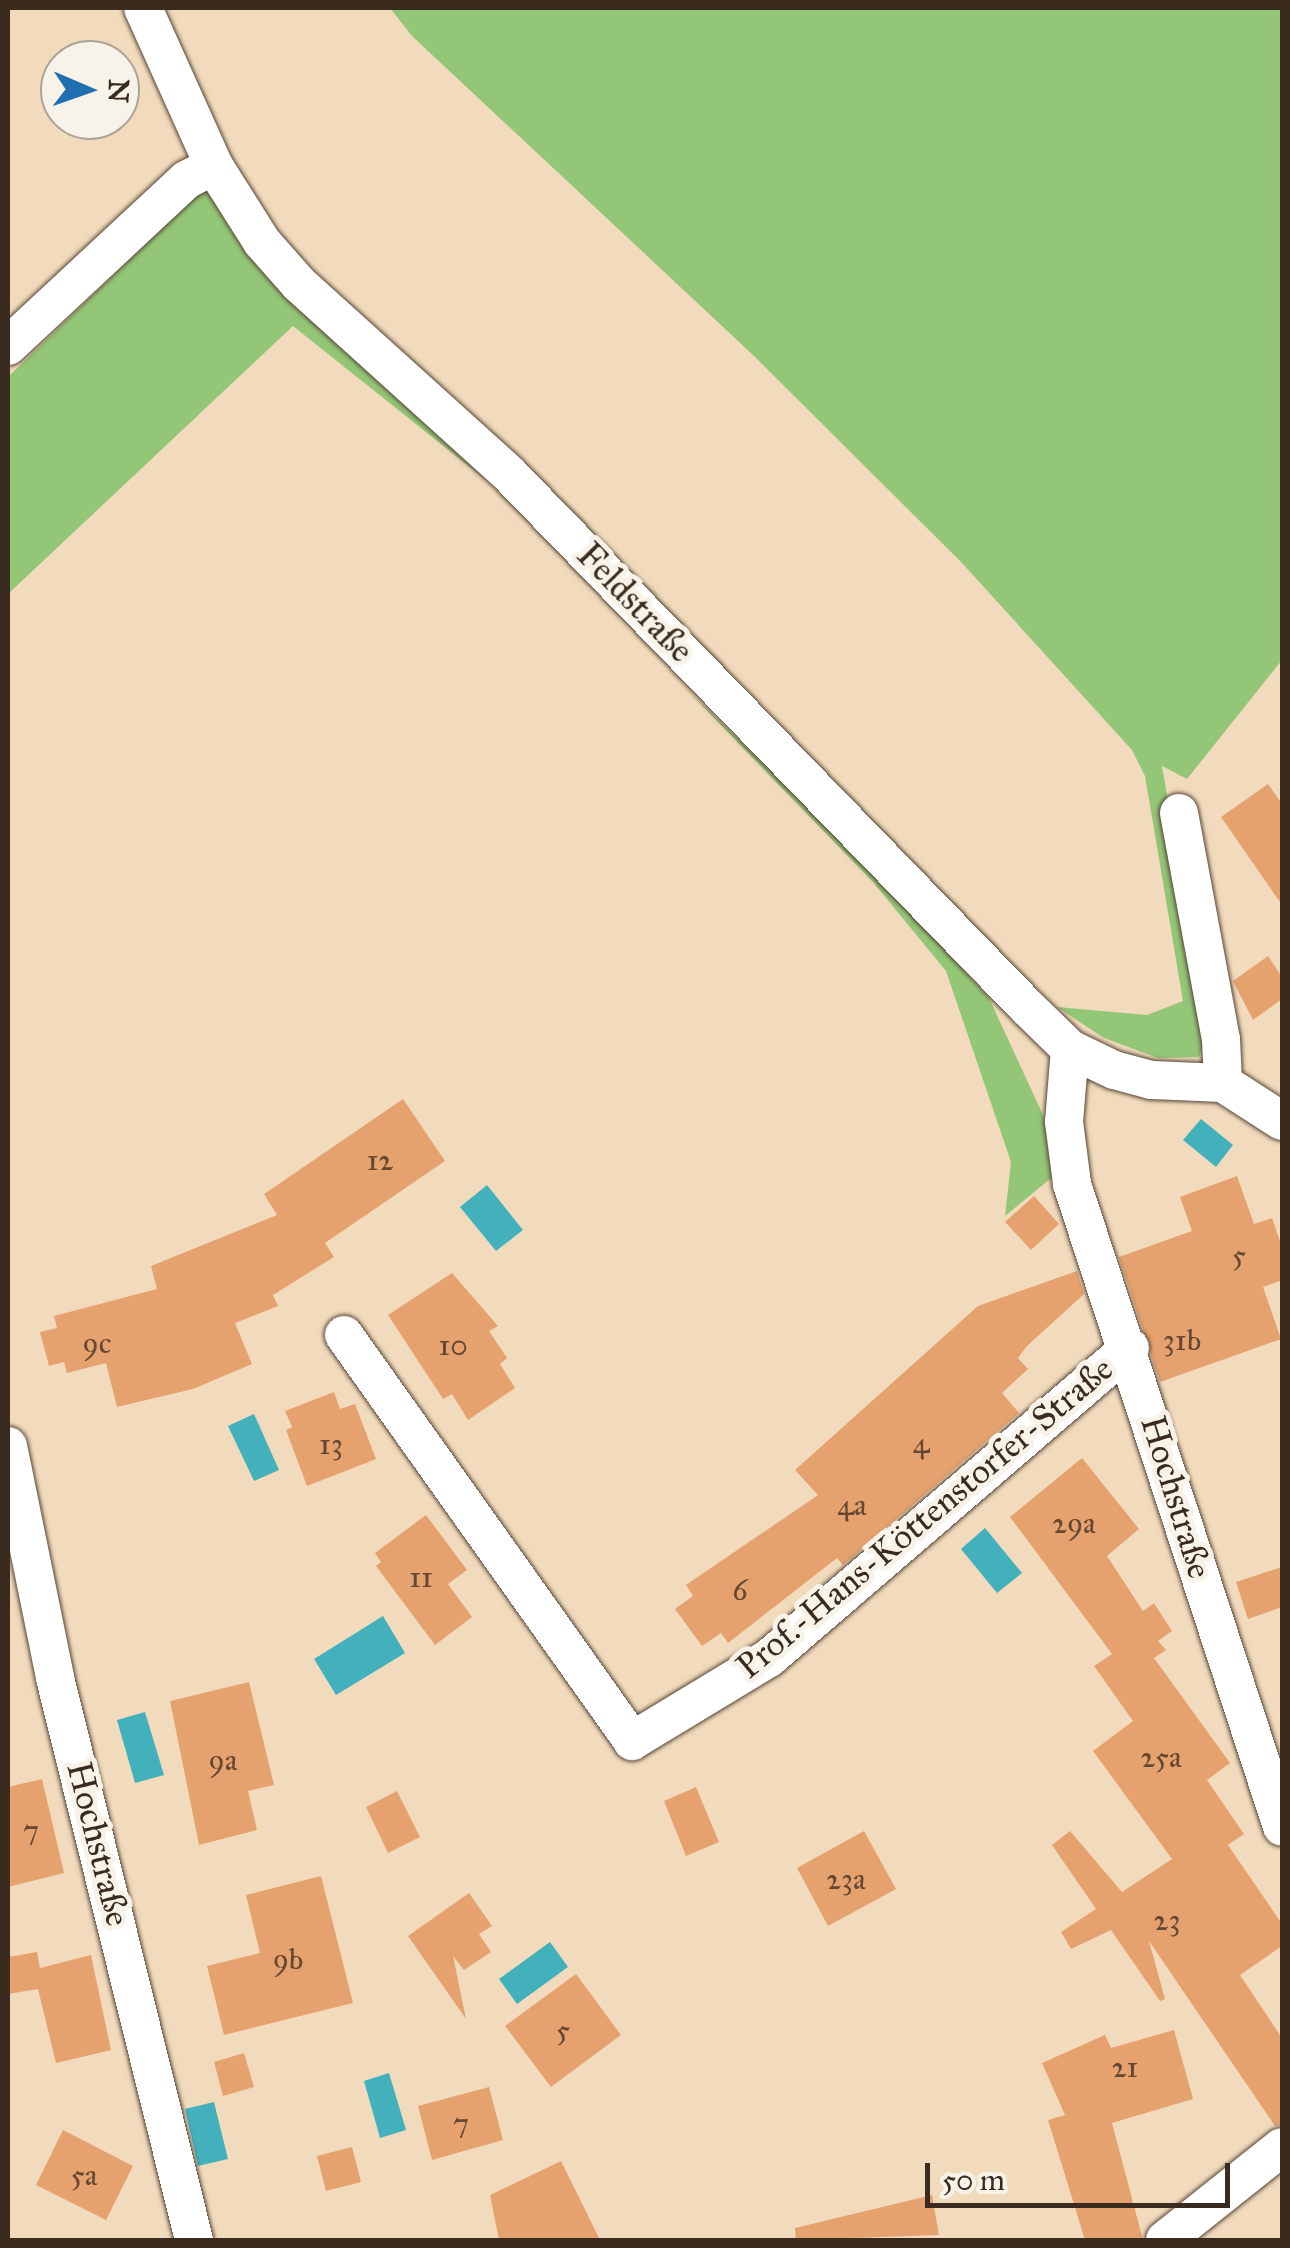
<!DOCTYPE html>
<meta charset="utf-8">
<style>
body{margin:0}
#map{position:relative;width:1290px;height:2248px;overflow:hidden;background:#f2dbbd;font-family:"IM FELL Great Primer",serif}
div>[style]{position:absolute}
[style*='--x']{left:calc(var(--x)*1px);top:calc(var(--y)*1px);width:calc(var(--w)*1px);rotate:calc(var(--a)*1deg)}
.green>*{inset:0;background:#94c677}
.water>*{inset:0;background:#42b1bc}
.building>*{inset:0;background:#e6a26e}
.roads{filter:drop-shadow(0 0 2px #564536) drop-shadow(0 0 2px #564536)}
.minor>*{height:38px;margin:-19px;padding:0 19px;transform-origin:19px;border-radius:19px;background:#fff}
span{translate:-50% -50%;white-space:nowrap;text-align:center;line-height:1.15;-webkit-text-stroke:10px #f7f3e8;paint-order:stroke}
.number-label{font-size:30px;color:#664832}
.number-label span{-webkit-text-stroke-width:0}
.street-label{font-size:35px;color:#3b2a1e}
.frame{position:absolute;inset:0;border:10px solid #3b2a1e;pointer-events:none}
.north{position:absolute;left:40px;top:40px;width:100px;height:100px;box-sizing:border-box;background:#f7f3e8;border:2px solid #aca397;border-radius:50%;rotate:92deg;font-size:28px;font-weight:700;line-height:40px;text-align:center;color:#3b2a1e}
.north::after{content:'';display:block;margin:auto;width:35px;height:45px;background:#1f6fb2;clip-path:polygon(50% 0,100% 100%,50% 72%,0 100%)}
.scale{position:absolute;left:925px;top:2163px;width:305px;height:45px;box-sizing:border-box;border:5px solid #3b2a1e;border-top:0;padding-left:12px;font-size:30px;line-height:35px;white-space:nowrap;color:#3b2a1e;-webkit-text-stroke:8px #f7f3e8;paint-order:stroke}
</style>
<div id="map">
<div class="green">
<div style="clip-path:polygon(390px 8px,1282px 8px,1282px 660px,1187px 779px,1162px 766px,1208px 1031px,1199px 1057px,1158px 1058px,1104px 1038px,1057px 1007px,1147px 1015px,1183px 1001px,1145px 776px,1132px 750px,962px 563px,753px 355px,412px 36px)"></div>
<div style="clip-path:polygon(205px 187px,315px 324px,491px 484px,293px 326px,8px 594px,8px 377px)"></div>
<div style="clip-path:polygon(684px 687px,869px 865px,989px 998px,1050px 1130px,1056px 1174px,1005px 1216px,1011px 1162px,946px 971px,873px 882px)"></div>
</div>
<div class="water">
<div style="clip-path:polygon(1201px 1119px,1233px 1145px,1216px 1167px,1183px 1140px)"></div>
<div style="clip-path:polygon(487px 1185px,523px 1230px,496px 1251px,460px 1207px)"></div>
<div style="clip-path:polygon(254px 1414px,279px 1470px,254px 1481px,228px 1426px)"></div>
<div style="clip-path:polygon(985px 1528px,1022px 1573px,997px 1593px,961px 1549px)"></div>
<div style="clip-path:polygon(383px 1616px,405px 1653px,336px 1695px,314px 1659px)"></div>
<div style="clip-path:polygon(145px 1712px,164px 1775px,135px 1783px,117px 1720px)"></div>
<div style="clip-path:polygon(550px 1942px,568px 1967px,517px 2004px,499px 1979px)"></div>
<div style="clip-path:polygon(389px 2073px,406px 2130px,380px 2138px,364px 2081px)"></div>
<div style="clip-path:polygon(214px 2102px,228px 2159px,198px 2166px,185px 2109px)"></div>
</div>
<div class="building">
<div style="clip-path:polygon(1268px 784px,1282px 804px,1282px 905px,1221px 817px)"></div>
<div style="clip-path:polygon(1268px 956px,1282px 977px,1282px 999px,1253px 1020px,1233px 981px)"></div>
<div style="clip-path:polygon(403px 1099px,445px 1161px,325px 1243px,334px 1257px,273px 1295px,278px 1306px,235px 1323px,252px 1364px,193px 1389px,117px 1407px,106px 1363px,67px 1373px,64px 1362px,49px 1366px,40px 1332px,57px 1328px,54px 1316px,157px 1289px,151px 1266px,277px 1215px,264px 1194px)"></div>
<div style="clip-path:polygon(1237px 1176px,1254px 1224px,1272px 1218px,1282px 1247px,1282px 1280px,1263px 1287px,1281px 1339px,1160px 1382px,1119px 1257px,1192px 1231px,1180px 1197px)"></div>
<div style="clip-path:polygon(1034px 1196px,1059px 1224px,1031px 1250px,1005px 1222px)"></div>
<div style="clip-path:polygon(1077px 1271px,1084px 1294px,1027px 1346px,1018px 1358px,1028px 1369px,1002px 1393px,1019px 1413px,843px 1565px,837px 1558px,728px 1643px,721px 1633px,702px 1646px,675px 1609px,693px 1596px,686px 1585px,818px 1495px,795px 1470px,978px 1306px)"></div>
<div style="clip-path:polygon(452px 1273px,498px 1326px,489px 1331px,507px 1358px,500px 1364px,515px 1388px,468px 1420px,452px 1394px,443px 1399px,388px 1315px)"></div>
<div style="clip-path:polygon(334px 1392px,340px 1409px,355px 1404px,376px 1459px,307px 1486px,286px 1430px,292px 1427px,285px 1411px)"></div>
<div style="clip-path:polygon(1082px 1458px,1139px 1529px,1107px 1556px,1143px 1611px,1154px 1603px,1172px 1631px,1158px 1641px,1166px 1650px,1154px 1658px,1230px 1763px,1207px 1780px,1244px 1834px,1228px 1845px,1282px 1924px,1282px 1946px,1240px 1975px,1282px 2038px,1282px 2125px,1275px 2126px,1149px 1941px,1165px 1999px,1160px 2001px,1111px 1930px,1071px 1949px,1061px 1932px,1096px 1909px,1052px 1845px,1070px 1831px,1122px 1892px,1172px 1859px,1093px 1751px,1133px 1721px,1094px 1666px,1112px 1654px,1010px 1517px)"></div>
<div style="clip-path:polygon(426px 1515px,467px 1570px,448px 1584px,472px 1617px,435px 1645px,376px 1566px,381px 1562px,375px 1553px)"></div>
<div style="clip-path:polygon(1282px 1567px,1282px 1607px,1248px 1619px,1236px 1582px)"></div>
<div style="clip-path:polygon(249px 1682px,274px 1785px,248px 1791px,257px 1830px,199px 1845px,170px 1701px)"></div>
<div style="clip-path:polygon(42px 1779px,64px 1873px,8px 1887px,8px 1787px)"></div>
<div style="clip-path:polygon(696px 1787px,719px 1842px,686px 1856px,664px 1801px)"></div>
<div style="clip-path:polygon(397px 1791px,420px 1837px,388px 1853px,366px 1807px)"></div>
<div style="clip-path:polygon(864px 1831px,896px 1889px,828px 1926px,797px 1868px)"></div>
<div style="clip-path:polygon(321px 1876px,353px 2003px,224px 2035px,207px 1966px,260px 1953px,246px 1895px)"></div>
<div style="clip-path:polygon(469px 1893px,492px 1926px,479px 1934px,491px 1952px,464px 1970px,453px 1956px,466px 2019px,408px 1936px)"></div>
<div style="clip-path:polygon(37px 1952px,40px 1968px,91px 1955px,111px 2050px,56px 2063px,38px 1989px,8px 1994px,8px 1957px)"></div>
<div style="clip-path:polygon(576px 1974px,621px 2035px,551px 2087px,505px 2026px)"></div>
<div style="clip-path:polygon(1174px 2030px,1193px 2099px,1112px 2123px,1143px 2240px,1085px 2240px,1048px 2120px,1065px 2115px,1042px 2063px,1105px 2035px,1111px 2048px)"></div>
<div style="clip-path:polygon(244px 2053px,254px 2087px,223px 2096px,214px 2062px)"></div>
<div style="clip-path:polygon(489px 2087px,503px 2140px,432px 2160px,418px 2106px)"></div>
<div style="clip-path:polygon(63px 2130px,133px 2166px,106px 2220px,36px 2185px)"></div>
<div style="clip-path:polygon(352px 2147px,361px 2182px,326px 2191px,317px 2156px)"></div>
<div style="clip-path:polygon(561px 2161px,600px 2240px,499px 2240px,490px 2195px)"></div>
<div style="clip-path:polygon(932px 2195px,939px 2235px,796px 2240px,795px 2228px)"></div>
</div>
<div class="roads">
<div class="minor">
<div style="--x:143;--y:8;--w:173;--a:65.8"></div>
<div style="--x:214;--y:166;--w:90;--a:57.7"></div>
<div style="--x:262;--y:242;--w:56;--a:48.6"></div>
<div style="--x:299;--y:284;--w:282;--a:42.1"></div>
<div style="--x:508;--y:473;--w:745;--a:45.82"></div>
<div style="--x:1027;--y:1007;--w:60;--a:44.3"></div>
<div style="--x:1070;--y:1049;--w:49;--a:25.5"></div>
<div style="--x:1114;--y:1070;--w:39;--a:15"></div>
<div style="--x:1152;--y:1080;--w:71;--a:2.4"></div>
<div style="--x:1223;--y:1083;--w:70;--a:32.8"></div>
<div style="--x:8;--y:346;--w:243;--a:-43"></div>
<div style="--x:186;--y:180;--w:31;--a:-27"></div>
<div style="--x:1179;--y:813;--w:230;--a:79.5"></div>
<div style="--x:1221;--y:1039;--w:44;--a:87.4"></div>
<div style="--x:1070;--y:1049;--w:73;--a:94.7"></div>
<div style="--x:1064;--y:1122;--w:63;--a:82.6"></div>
<div style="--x:1072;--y:1184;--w:676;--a:71.91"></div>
<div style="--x:344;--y:1335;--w:498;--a:54.6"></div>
<div style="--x:632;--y:1741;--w:160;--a:-31.2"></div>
<div style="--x:769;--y:1658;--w:476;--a:-40.7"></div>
<div style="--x:8;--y:1446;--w:237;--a:78.5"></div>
<div style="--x:55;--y:1678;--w:579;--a:76.11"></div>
<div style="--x:1165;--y:2240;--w:149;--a:-38.5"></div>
</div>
</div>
<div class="number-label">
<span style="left:380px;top:1160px">12</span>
<span style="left:1239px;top:1255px">5</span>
<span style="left:1182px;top:1340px">31b</span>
<span style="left:97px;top:1343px">9c</span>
<span style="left:453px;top:1345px">10</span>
<span style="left:921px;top:1443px">4</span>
<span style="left:331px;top:1444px">13</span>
<span style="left:852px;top:1505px">4a</span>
<span style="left:1074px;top:1523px">29a</span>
<span style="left:421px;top:1577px">11</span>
<span style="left:740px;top:1590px">6</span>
<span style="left:1161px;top:1757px">25a</span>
<span style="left:223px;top:1760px">9a</span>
<span style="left:31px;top:1830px">7</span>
<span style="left:846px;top:1879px">23a</span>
<span style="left:1167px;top:1920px">23</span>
<span style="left:288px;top:1959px">9b</span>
<span style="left:563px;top:2030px">5</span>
<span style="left:1125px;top:2067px">21</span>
<span style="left:461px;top:2123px">7</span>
<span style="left:84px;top:2175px">5a</span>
</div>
<div class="street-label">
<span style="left:635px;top:603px;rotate:46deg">Feldstraße</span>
<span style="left:1176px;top:1497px;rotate:73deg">Hochstraße</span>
<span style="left:925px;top:1518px;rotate:-40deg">Prof.-Hans-Köttenstorfer-Straße</span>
<span style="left:98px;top:1844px;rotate:76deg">Hochstraße</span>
</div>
<div class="frame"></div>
<div class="north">N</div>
<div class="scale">50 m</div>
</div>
